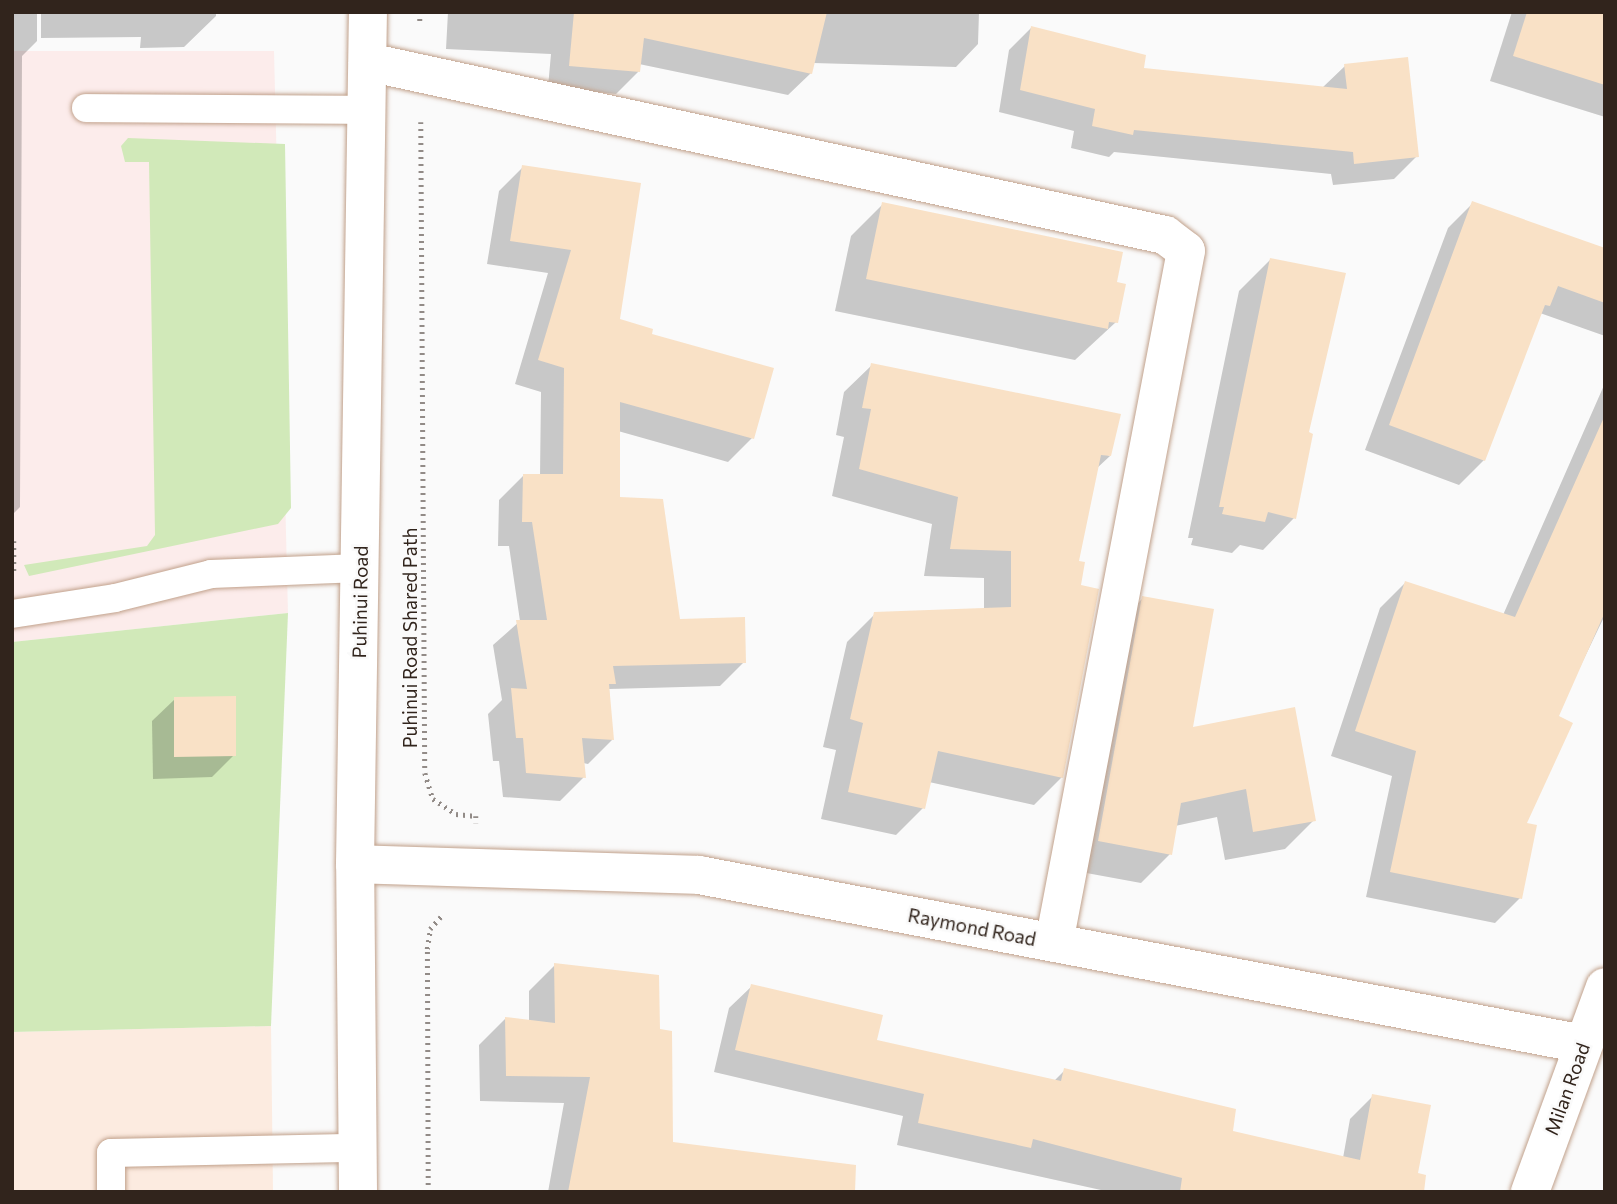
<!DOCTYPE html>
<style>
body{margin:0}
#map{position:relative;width:1617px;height:1204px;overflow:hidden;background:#fafafa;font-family:Commissioner,sans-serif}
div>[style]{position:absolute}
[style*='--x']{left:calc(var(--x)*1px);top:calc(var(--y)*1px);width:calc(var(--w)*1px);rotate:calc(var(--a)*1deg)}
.commercial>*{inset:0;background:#fceceb}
.built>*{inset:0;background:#fcebe0}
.green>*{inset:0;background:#d1e9b9}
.shadow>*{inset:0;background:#0003}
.building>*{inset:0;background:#f9e1c6}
.path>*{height:4.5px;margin-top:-2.25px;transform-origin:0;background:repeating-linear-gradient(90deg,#928b87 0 2px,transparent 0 7px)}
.roads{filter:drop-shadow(0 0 2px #c1a18b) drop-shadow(0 0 2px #c1a18b)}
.service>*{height:28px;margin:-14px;padding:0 14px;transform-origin:14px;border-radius:14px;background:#fff}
.minor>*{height:38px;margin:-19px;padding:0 19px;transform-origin:19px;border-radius:19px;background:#fff}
.secondary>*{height:38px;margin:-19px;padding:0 19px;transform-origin:19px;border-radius:19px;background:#fff}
span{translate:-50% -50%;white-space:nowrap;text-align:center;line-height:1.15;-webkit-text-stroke:5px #fafafa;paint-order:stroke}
.street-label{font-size:19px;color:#31241c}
.frame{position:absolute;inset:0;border:14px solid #31241c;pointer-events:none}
</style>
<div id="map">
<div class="commercial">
<div style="clip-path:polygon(12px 51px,274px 51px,288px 613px,12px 642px)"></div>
</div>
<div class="built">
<div style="clip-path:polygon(271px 1026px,273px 1192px,12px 1192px,12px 1032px)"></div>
</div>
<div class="green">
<div style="clip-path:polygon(128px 138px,285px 144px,291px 508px,278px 524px,29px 576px,24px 565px,147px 546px,155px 535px,149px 162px,125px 162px,121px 146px)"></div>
<div style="clip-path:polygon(288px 613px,271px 1026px,12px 1032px,12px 642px)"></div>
</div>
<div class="shadow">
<div style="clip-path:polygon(12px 12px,37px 12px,37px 41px,22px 56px,20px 507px,12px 515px)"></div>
<div style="clip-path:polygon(41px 12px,216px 12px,216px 16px,184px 47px,140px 48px,141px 37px,41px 38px)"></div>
<div style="clip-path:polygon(448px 12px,979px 12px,978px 44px,956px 67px,813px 63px,811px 73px,788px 95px,639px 64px,639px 71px,616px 94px,548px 87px,551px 54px,446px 49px)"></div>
<div style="clip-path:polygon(1512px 12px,1605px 12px,1605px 117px,1490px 81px)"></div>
<div style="clip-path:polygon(1031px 28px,1142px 70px,1322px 88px,1345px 66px,1417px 156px,1394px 179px,1333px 185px,1331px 174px,1114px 152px,1109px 157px,1071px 148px,1074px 131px,999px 112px,1009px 50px)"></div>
<div style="clip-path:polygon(523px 167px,619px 321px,649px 335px,752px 438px,728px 462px,618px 431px,618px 499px,679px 621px,744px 662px,720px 686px,609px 689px,612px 740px,588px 764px,583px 763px,584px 777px,560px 801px,503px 797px,499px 761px,493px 761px,488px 714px,502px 700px,493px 645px,520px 621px,509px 546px,498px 546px,499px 500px,523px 476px,540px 476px,541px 392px,515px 384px,548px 273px,487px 264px,499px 191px)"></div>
<div style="clip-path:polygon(1473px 203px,1605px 250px,1605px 336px,1540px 313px,1484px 460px,1459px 485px,1365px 450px,1448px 228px)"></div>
<div style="clip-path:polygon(883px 204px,1115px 283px,1116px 322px,1075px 360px,835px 311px,851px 236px)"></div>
<div style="clip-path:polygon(1271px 259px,1307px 434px,1294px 518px,1263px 550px,1240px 545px,1232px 553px,1191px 545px,1193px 538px,1188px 538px,1239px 291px)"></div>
<div style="clip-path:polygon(872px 365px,1110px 456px,1096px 469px,1077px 562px,1062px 777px,1034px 805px,929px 782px,923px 808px,896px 835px,821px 819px,836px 750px,823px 747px,847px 642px,875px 614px,984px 610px,984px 578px,924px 576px,932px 524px,832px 496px,844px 437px,836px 435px,844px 392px)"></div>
<div style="clip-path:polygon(1605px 383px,1605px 615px,1556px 717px,1525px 824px,1520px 898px,1495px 923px,1366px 897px,1392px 776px,1331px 756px,1380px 608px,1405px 583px,1503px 615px)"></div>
<div style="clip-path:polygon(1143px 598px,1190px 729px,1314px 820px,1285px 849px,1225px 860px,1217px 817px,1175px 826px,1170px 854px,1141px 883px,1070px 870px,1114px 627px)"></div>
<div style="clip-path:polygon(175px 699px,234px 755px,212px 777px,153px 779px,152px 721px)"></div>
<div style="clip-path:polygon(555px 965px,658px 1031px,672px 1144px,797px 1192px,548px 1192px,564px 1103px,480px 1101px,479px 1045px,505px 1019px,529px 1022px,529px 991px)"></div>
<div style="clip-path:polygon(752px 986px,875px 1041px,1054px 1081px,1065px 1070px,1231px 1132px,1343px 1158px,1350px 1119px,1373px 1096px,1413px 1192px,1110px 1192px,897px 1145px,903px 1116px,714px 1072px,729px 1008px)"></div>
</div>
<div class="building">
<div style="clip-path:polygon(574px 12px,827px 12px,812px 74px,644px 38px,640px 72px,569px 66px)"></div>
<div style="clip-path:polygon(1527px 12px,1605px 12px,1605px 85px,1513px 56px)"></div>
<div style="clip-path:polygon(1031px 26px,1146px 55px,1144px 68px,1347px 89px,1344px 64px,1408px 57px,1419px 157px,1354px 164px,1353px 152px,1134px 130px,1133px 135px,1092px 126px,1095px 109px,1020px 90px)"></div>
<div style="clip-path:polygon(522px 165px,641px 183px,620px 319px,653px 329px,652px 334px,774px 368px,754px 439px,620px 402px,620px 497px,663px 499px,680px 619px,745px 617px,746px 663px,613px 666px,616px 684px,609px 684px,614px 740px,582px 738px,586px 778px,526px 773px,523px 738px,516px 738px,511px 688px,527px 689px,516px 620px,547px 620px,532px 522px,522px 522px,523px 474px,563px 474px,564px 368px,538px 360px,571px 250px,510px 241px)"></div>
<div style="clip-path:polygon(1472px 201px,1605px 248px,1605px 303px,1558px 286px,1550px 306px,1545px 305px,1485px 461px,1389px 425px)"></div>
<div style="clip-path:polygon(882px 202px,1123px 252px,1117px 282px,1126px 284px,1118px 323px,1109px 322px,1108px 329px,866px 279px)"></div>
<div style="clip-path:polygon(1270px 258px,1346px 273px,1309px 432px,1313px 434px,1296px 519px,1268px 512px,1265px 522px,1222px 514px,1224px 507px,1219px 507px)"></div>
<div style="clip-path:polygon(871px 363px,1121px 414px,1111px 456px,1101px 455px,1079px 561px,1085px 562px,1081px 585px,1099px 589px,1063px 778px,938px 751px,925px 809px,848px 792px,863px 723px,850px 719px,874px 612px,1011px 607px,1011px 551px,950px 549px,958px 497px,859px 469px,871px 409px,862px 408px)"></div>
<div style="clip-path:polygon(1605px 415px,1605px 612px,1559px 716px,1573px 723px,1527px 823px,1537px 825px,1522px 899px,1390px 872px,1416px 751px,1355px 731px,1405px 581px,1515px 617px)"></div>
<div style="clip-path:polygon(1142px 596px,1214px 609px,1193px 727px,1295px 707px,1316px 821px,1253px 832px,1246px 789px,1181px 803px,1172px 855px,1098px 841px)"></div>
<div style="clip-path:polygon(236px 696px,236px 756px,174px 757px,174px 697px)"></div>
<div style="clip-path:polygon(554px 963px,659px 975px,660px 1029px,672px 1031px,673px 1142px,856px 1165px,855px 1192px,568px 1192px,590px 1077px,506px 1076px,505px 1017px,555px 1023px)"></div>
<div style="clip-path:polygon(751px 984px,883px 1015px,877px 1040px,1061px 1081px,1064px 1068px,1236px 1109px,1233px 1131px,1360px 1160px,1372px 1094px,1431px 1105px,1418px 1173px,1426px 1175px,1424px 1192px,1180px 1192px,1182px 1178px,1033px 1139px,1031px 1148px,918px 1123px,924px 1094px,735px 1050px)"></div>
</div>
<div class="path">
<div style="--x:420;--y:12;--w:13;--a:90"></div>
<div style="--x:421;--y:122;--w:651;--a:89.65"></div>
<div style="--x:425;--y:773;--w:27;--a:73"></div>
<div style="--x:433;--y:799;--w:27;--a:33"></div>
<div style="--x:456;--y:814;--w:20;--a:6"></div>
<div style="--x:476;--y:816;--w:7;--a:90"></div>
<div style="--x:14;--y:541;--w:31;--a:90"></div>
<div style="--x:428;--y:1192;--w:243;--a:-90.2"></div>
<div style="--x:427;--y:949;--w:20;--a:-81"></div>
<div style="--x:430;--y:929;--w:20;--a:-49"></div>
</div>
<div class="roads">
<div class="service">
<div style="--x:86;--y:108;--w:284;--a:0.4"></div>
<div style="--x:12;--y:614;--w:104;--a:-8.8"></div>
<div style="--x:115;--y:598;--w:99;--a:-14"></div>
<div style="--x:211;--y:574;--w:149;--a:-2.3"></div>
<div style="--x:111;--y:1192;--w:39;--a:-90"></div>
<div style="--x:111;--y:1153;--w:247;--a:-1.2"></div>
</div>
<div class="minor">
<div style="--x:368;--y:62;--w:816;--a:12.25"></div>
<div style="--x:1165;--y:235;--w:26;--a:37"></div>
<div style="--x:1186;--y:251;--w:704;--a:100.8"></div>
<div style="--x:355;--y:864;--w:344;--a:1.8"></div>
<div style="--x:699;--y:875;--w:900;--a:10.82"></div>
<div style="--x:1530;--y:1192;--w:218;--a:-69.9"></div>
</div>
<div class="secondary">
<div style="--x:358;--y:1192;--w:328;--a:-90.5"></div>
<div style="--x:355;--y:864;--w:852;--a:-89.13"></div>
</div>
</div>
<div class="street-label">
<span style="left:360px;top:602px;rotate:-89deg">Puhinui Road</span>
<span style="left:410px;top:638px;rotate:-90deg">Puhinui Road Shared Path</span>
<span style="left:972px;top:927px;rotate:11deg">Raymond Road</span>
<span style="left:1567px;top:1089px;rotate:-70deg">Milan Road</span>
</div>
<div class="frame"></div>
</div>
